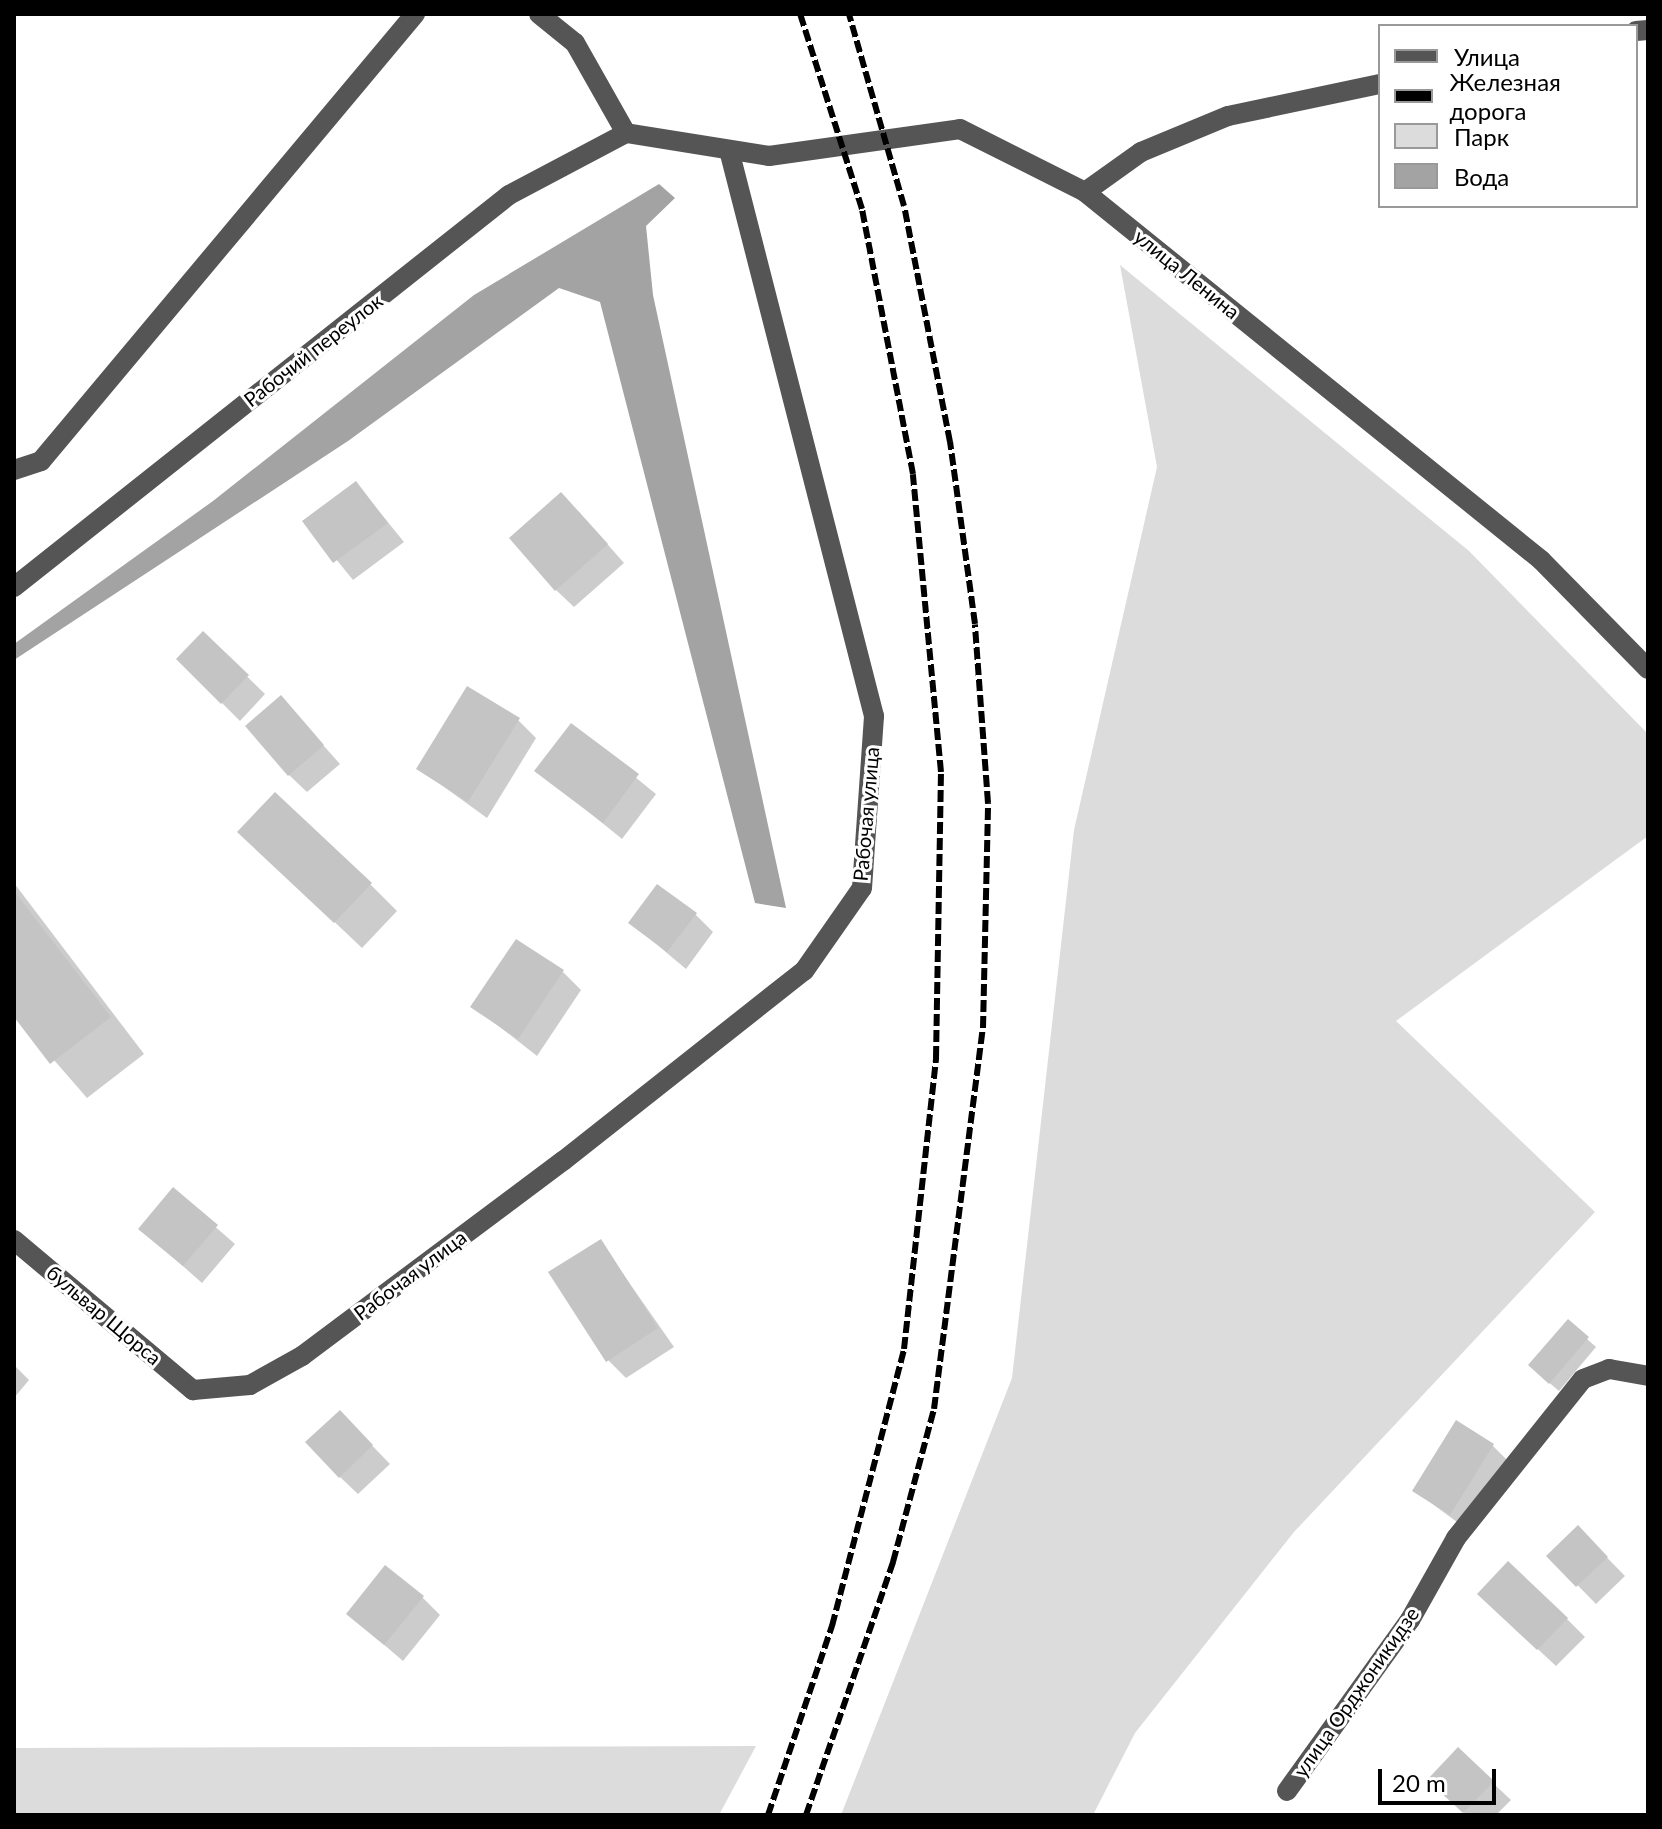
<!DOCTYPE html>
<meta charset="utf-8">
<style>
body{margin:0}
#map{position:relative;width:1662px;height:1829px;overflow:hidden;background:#fff;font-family:Lato,sans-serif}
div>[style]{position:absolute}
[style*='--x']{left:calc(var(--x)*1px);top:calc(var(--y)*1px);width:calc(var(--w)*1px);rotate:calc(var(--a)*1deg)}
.green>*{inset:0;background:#dcdcdc}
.water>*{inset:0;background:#a3a3a3}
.shadow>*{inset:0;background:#0003}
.building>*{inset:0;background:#c4c4c4}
.minor>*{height:20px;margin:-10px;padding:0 10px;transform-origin:10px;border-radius:10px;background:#555}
.rail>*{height:6px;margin-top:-3px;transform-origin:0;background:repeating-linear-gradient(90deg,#000 0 12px,transparent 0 16px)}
span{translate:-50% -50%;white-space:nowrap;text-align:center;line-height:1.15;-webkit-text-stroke:6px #fff;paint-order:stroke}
.street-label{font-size:20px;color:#000}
.frame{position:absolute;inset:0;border:16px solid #000;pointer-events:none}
.legend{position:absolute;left:1378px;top:24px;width:260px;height:184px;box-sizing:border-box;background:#fff;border:2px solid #999;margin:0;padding:10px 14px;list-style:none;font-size:24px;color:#000}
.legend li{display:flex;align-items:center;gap:16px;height:40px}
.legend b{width:40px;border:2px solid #999}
.scale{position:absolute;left:1378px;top:1769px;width:118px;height:36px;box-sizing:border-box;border:4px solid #000;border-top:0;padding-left:10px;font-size:24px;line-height:28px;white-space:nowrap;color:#000;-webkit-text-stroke:6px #fff;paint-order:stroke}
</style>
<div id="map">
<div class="green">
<div style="clip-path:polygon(1120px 265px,1469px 551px,1648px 734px,1648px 836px,1396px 1021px,1595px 1212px,1294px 1532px,1135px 1733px,1093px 1815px,841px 1815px,1012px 1378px,1074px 830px,1157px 467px)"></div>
<div style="clip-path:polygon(756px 1746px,719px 1815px,14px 1815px,14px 1748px)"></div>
</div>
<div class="water">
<div style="clip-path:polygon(659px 184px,675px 198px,646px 226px,653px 295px,786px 908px,755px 903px,600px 302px,559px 288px,348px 441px,14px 660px,14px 644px,213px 501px,474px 295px)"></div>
</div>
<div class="shadow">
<div style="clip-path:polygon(356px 483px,404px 542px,353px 580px,305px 521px)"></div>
<div style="clip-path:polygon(579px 512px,624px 563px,574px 607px,556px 590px)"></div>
<div style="clip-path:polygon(204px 634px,265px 694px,240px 721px,178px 659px)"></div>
<div style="clip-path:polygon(281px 698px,340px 764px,307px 792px,289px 775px)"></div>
<div style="clip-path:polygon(518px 720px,536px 738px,487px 818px,418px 768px)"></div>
<div style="clip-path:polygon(571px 725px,656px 794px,622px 839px,537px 770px)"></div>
<div style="clip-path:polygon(267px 858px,370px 884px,397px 911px,362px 948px)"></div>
<div style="clip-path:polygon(14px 883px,144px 1054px,87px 1098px,14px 1014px)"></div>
<div style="clip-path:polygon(695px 914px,713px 932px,686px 969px,630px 922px)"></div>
<div style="clip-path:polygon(563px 972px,581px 990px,537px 1056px,473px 1006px)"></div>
<div style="clip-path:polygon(173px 1190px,235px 1244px,202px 1283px,141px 1229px)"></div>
<div style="clip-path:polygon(600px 1241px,674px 1347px,626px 1378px,608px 1360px)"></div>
<div style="clip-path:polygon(1568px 1322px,1596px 1347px,1559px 1391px,1539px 1374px)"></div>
<div style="clip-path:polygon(14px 1365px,29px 1380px,14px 1398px)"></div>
<div style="clip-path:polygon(358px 1431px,390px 1464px,358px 1494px,340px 1477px)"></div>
<div style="clip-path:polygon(1492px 1445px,1510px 1463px,1469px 1531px,1415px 1491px)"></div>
<div style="clip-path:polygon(1578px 1528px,1625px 1576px,1596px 1604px,1549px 1556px)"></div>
<div style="clip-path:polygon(422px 1597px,440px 1615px,403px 1661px,348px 1614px)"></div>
<div style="clip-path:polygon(1498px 1612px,1567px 1619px,1585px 1637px,1556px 1666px)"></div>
<div style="clip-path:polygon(1458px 1750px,1511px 1800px,1496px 1815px,1467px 1815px,1448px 1798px)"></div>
</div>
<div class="building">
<div style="clip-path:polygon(356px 481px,388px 523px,333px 563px,302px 521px)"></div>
<div style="clip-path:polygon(561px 492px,608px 544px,555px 591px,509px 538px)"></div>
<div style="clip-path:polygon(203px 631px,249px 675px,221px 704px,176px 659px)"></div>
<div style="clip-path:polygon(467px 686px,520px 718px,468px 802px,416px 769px)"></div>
<div style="clip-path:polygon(281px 695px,324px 745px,288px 776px,245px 726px)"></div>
<div style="clip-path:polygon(571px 723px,639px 774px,603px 823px,534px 771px)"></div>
<div style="clip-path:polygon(275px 792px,372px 883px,334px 923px,237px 832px)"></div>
<div style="clip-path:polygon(657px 884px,697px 913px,667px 952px,628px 923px)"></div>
<div style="clip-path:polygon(14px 891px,111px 1017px,50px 1064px,14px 1017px)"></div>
<div style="clip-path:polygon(516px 939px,564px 970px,518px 1039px,470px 1007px)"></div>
<div style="clip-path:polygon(173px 1187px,218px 1225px,183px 1266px,138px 1229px)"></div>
<div style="clip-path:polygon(601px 1239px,658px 1328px,606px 1362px,548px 1272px)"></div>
<div style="clip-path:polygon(1568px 1319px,1589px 1337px,1549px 1384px,1528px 1365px)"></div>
<div style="clip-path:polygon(340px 1410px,373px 1445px,339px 1478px,305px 1442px)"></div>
<div style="clip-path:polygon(1456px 1420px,1494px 1444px,1450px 1515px,1412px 1491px)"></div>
<div style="clip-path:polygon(1578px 1525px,1608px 1557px,1576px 1587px,1546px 1556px)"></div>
<div style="clip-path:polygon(1508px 1561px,1568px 1618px,1537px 1650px,1477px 1594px)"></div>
<div style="clip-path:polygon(385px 1565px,424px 1596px,384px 1645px,346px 1614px)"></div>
<div style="clip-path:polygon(1458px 1747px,1494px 1781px,1463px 1813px,1427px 1780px)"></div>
</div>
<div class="minor">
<div style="--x:539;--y:14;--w:46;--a:38.9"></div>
<div style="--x:575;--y:43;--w:103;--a:60.5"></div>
<div style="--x:1636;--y:31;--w:12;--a:-5"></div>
<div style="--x:626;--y:133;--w:145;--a:9.1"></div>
<div style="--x:769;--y:156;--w:193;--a:-8"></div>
<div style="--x:960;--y:129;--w:140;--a:26.7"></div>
<div style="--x:1085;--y:192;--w:586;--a:38.9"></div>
<div style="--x:1541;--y:560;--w:153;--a:45.5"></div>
<div style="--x:1085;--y:192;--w:69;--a:-35.5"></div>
<div style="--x:1141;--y:152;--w:94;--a:-22.5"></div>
<div style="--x:1228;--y:116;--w:155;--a:-11.9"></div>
<div style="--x:14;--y:470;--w:28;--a:-18"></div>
<div style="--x:41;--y:461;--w:583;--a:-50.08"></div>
<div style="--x:14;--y:587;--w:631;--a:-38.38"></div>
<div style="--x:509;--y:195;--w:132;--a:-27.9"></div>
<div style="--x:14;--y:1240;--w:234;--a:40"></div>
<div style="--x:193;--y:1390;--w:57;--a:-5"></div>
<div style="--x:250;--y:1385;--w:60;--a:-29.1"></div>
<div style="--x:302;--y:1356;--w:326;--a:-36.8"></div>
<div style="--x:563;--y:1161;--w:307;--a:-38.3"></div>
<div style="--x:804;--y:971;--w:101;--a:-55.1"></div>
<div style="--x:862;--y:888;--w:172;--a:-86"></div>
<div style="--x:874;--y:716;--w:584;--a:-104.37"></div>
<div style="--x:1287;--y:1791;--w:211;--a:-54.3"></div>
<div style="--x:1410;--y:1620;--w:94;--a:-60.7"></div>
<div style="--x:1456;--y:1538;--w:203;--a:-51.4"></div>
<div style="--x:1583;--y:1379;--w:28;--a:-21"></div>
<div style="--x:1609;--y:1369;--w:40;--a:10"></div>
</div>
<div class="rail">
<div style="--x:768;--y:1815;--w:200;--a:-71.3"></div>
<div style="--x:832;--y:1626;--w:286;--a:-75.4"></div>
<div style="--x:904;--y:1349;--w:293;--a:-83.7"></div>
<div style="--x:936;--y:1058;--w:286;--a:-89"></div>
<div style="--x:941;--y:772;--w:299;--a:-95.4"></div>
<div style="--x:913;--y:474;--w:270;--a:-100.9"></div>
<div style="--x:862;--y:209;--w:205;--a:-107.6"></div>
<div style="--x:806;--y:1815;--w:268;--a:-71"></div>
<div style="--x:893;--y:1562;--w:158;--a:-75"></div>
<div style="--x:934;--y:1409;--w:384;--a:-82.7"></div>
<div style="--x:983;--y:1028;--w:225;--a:-88.7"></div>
<div style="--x:988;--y:803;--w:179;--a:-94.2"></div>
<div style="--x:975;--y:624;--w:184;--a:-97.8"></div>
<div style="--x:950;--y:442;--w:240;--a:-101"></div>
<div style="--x:904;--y:206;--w:200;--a:-106"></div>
</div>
<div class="street-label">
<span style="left:1187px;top:274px;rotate:39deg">улица Ленина</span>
<span style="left:313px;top:350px;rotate:-38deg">Рабочий переулок</span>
<span style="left:866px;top:814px;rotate:-85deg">Рабочая улица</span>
<span style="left:410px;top:1275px;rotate:-37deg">Рабочая улица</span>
<span style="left:104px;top:1315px;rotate:40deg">бульвар Щорса</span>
<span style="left:1356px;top:1692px;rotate:-55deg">улица Орджоникидзе</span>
</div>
<div class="frame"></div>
<ul class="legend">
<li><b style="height:10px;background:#555"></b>Улица</li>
<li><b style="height:10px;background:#000"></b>Железная дорога</li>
<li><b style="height:22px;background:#dcdcdc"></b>Парк</li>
<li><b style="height:22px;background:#a3a3a3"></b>Вода</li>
</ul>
<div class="scale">20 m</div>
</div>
